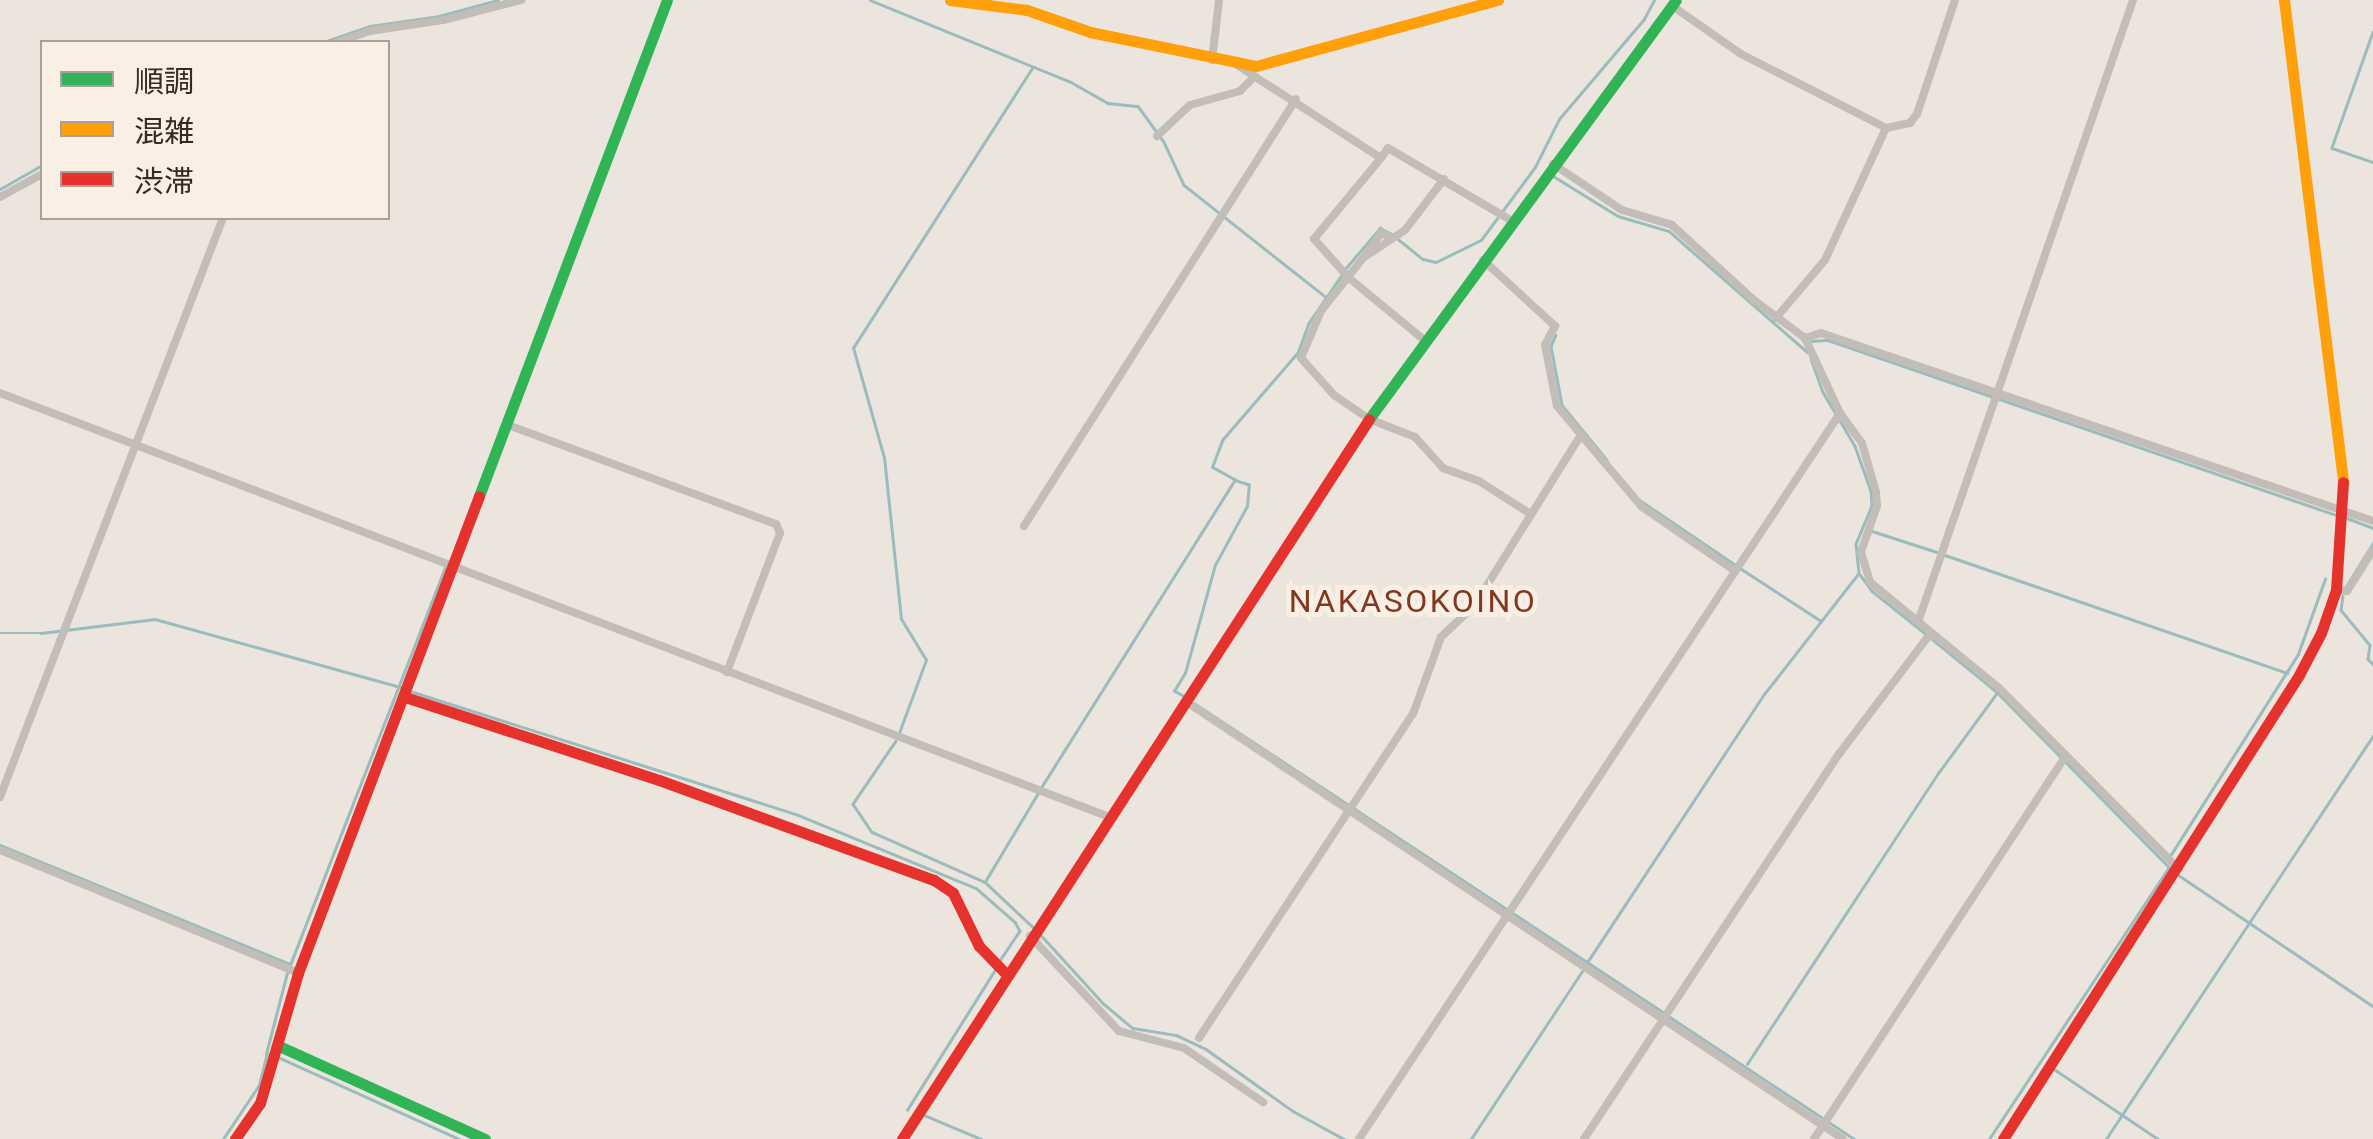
<!DOCTYPE html>
<meta charset="utf-8">
<style>
body{margin:0}
#map{position:relative;width:2373px;height:1139px;overflow:hidden;background:#ebe5de;font-family:Roboto,"Noto Sans JP",sans-serif}
div>[style]{position:absolute}
[style*='--x']{left:calc(var(--x)*1px);top:calc(var(--y)*1px);width:calc(var(--w)*1px);rotate:calc(var(--a)*1deg)}
.stream>*{height:2.5px;margin:-1.25px;padding:0 1.25px;transform-origin:1.25px;border-radius:1.25px;background:#9abcbc}
.street>*{height:8px;margin:-4px;padding:0 4px;transform-origin:4px;border-radius:4px;background:#c3bdb7}
.fast>*{height:11px;margin:-5.5px;padding:0 5.5px;transform-origin:5.5px;border-radius:5.5px;background:#30b455}
.slow>*{height:11px;margin:-5.5px;padding:0 5.5px;transform-origin:5.5px;border-radius:5.5px;background:#ff9f0a}
.jam>*{height:11px;margin:-5.5px;padding:0 5.5px;transform-origin:5.5px;border-radius:5.5px;background:#e5322d}
span{translate:-50% -50%;white-space:nowrap;text-align:center;line-height:1.15;-webkit-text-stroke:10px #f9efe4;paint-order:stroke}
.quarter-label{font-size:32px;color:#82371f;letter-spacing:2.5px}
.legend{position:absolute;left:40px;top:40px;width:350px;height:180px;box-sizing:border-box;background:#f9efe4;border:2px solid #aaa098;margin:0;padding:12px 18px;list-style:none;font-size:30px;color:#342a26}
.legend li{display:flex;align-items:center;gap:20px;height:50px}
.legend b{width:50px;border:2px solid #aaa098}
</style>
<div id="map">
<div class="stream">
<div style="--x:870;--y:0;--w:217;--a:22.2"></div>
<div style="--x:1071;--y:82;--w:43;--a:29.6"></div>
<div style="--x:1108;--y:103;--w:30;--a:6"></div>
<div style="--x:1138;--y:106;--w:44;--a:54.2"></div>
<div style="--x:1164;--y:142;--w:47;--a:65.1"></div>
<div style="--x:1184;--y:185;--w:181;--a:38.3"></div>
<div style="--x:2373;--y:32;--w:123;--a:109.5"></div>
<div style="--x:2332;--y:148;--w:43;--a:18.9"></div>
<div style="--x:324;--y:42;--w:49;--a:-19.2"></div>
<div style="--x:370;--y:26;--w:70;--a:-8.2"></div>
<div style="--x:439;--y:16;--w:61;--a:-15.2"></div>
<div style="--x:1550;--y:174;--w:80;--a:31.7"></div>
<div style="--x:1618;--y:216;--w:53;--a:16.4"></div>
<div style="--x:1669;--y:231;--w:184;--a:41.2"></div>
<div style="--x:0;--y:189;--w:48;--a:-29.7"></div>
<div style="--x:1398;--y:239;--w:32;--a:39"></div>
<div style="--x:1423;--y:259;--w:13;--a:13"></div>
<div style="--x:1436;--y:262;--w:50;--a:-26.1"></div>
<div style="--x:1481;--y:240;--w:91;--a:-53.5"></div>
<div style="--x:1535;--y:167;--w:54;--a:-63.4"></div>
<div style="--x:1559;--y:119;--w:131;--a:-49.6"></div>
<div style="--x:1644;--y:19;--w:21;--a:-62"></div>
<div style="--x:1345;--y:269;--w:54;--a:-49.5"></div>
<div style="--x:1380;--y:228;--w:13;--a:27"></div>
<div style="--x:1556;--y:335;--w:12;--a:114"></div>
<div style="--x:1551;--y:346;--w:60;--a:79.4"></div>
<div style="--x:1562;--y:405;--w:71;--a:50.7"></div>
<div style="--x:1812;--y:341;--w:16;--a:-4"></div>
<div style="--x:1828;--y:340;--w:540;--a:19"></div>
<div style="--x:1811;--y:359;--w:35;--a:70"></div>
<div style="--x:1823;--y:392;--w:63;--a:59.3"></div>
<div style="--x:1855;--y:446;--w:48;--a:70.4"></div>
<div style="--x:1871;--y:491;--w:15;--a:86"></div>
<div style="--x:1872;--y:506;--w:41;--a:112.8"></div>
<div style="--x:1856;--y:544;--w:29;--a:84"></div>
<div style="--x:1859;--y:573;--w:22;--a:54"></div>
<div style="--x:1872;--y:591;--w:69;--a:38.5"></div>
<div style="--x:1641;--y:501;--w:112;--a:34.1"></div>
<div style="--x:2347;--y:518;--w:28;--a:21"></div>
<div style="--x:1869;--y:530;--w:71;--a:17.9"></div>
<div style="--x:1945;--y:555;--w:362;--a:19"></div>
<div style="--x:1740;--y:568;--w:97;--a:33.2"></div>
<div style="--x:2345;--y:588;--w:53;--a:-58.1"></div>
<div style="--x:2343;--y:596;--w:14;--a:98"></div>
<div style="--x:2341;--y:610;--w:45;--a:50.4"></div>
<div style="--x:2370;--y:645;--w:14;--a:98"></div>
<div style="--x:2368;--y:659;--w:7;--a:45"></div>
<div style="--x:0;--y:633;--w:41;--a:0"></div>
<div style="--x:41;--y:633;--w:115;--a:-7"></div>
<div style="--x:155;--y:619;--w:257;--a:15.5"></div>
<div style="--x:1932;--y:639;--w:84;--a:39.2"></div>
<div style="--x:1997;--y:692;--w:248;--a:45.5"></div>
<div style="--x:410;--y:691;--w:407;--a:17.7"></div>
<div style="--x:798;--y:815;--w:192;--a:22.3"></div>
<div style="--x:976;--y:888;--w:52;--a:41.1"></div>
<div style="--x:1015;--y:922;--w:10;--a:61"></div>
<div style="--x:1020;--y:931;--w:36;--a:124"></div>
<div style="--x:1183;--y:696;--w:10;--a:-151"></div>
<div style="--x:1174;--y:691;--w:21;--a:-59"></div>
<div style="--x:1185;--y:673;--w:112;--a:-74.5"></div>
<div style="--x:1215;--y:565;--w:67;--a:-61.5"></div>
<div style="--x:1247;--y:506;--w:21;--a:-85"></div>
<div style="--x:1249;--y:485;--w:13;--a:-162"></div>
<div style="--x:1194;--y:703;--w:562;--a:33.38"></div>
<div style="--x:899;--y:733;--w:78;--a:-69.7"></div>
<div style="--x:926;--y:660;--w:48;--a:-121.4"></div>
<div style="--x:901;--y:619;--w:162;--a:-96"></div>
<div style="--x:884;--y:458;--w:114;--a:-105.7"></div>
<div style="--x:853;--y:348;--w:332;--a:-57.4"></div>
<div style="--x:896;--y:741;--w:76;--a:124.3"></div>
<div style="--x:853;--y:804;--w:34;--a:56"></div>
<div style="--x:872;--y:832;--w:124;--a:23.9"></div>
<div style="--x:985;--y:882;--w:67;--a:43.2"></div>
<div style="--x:1042;--y:786;--w:362;--a:-57.8"></div>
<div style="--x:1235;--y:480;--w:26;--a:-151"></div>
<div style="--x:1212;--y:467;--w:30;--a:-69"></div>
<div style="--x:1223;--y:439;--w:115;--a:-49.2"></div>
<div style="--x:1298;--y:352;--w:30;--a:-70"></div>
<div style="--x:1308;--y:324;--w:58;--a:-55.5"></div>
<div style="--x:0;--y:845;--w:313;--a:22.3"></div>
<div style="--x:2170;--y:856;--w:239;--a:-57.6"></div>
<div style="--x:2298;--y:654;--w:80;--a:-70.2"></div>
<div style="--x:2177;--y:874;--w:236;--a:34"></div>
<div style="--x:986;--y:880;--w:101;--a:-59.1"></div>
<div style="--x:1040;--y:934;--w:95;--a:47.6"></div>
<div style="--x:1104;--y:1004;--w:38;--a:40"></div>
<div style="--x:1133;--y:1028;--w:44;--a:9.2"></div>
<div style="--x:1176;--y:1035;--w:33;--a:25"></div>
<div style="--x:1206;--y:1049;--w:107;--a:35.5"></div>
<div style="--x:1293;--y:1111;--w:58;--a:28.8"></div>
<div style="--x:1588;--y:961;--w:321;--a:-56.6"></div>
<div style="--x:1765;--y:693;--w:151;--a:-52"></div>
<div style="--x:290;--y:965;--w:426;--a:-68.7"></div>
<div style="--x:1670;--y:1017;--w:221;--a:33.5"></div>
<div style="--x:266;--y:1054;--w:84;--a:-75.5"></div>
<div style="--x:280;--y:1058;--w:196;--a:24.3"></div>
<div style="--x:1747;--y:1064;--w:349;--a:-56.7"></div>
<div style="--x:1939;--y:772;--w:97;--a:-53.8"></div>
<div style="--x:2054;--y:1069;--w:125;--a:33.9"></div>
<div style="--x:907;--y:1110;--w:168;--a:-57.9"></div>
<div style="--x:924;--y:1115;--w:62;--a:22.8"></div>
<div style="--x:223;--y:1139;--w:65;--a:-56.3"></div>
<div style="--x:259;--y:1085;--w:32;--a:-76"></div>
<div style="--x:1471;--y:1139;--w:205;--a:-56.5"></div>
<div style="--x:1989;--y:1139;--w:324;--a:-56.5"></div>
<div style="--x:2106;--y:1139;--w:483;--a:-56.5"></div>
</div>
<div class="street">
<div style="--x:1671;--y:5;--w:85;--a:35"></div>
<div style="--x:1741;--y:54;--w:163;--a:27"></div>
<div style="--x:1886;--y:128;--w:25;--a:-12"></div>
<div style="--x:1910;--y:123;--w:11;--a:-52"></div>
<div style="--x:1917;--y:114;--w:120;--a:-71.6"></div>
<div style="--x:338;--y:42;--w:34;--a:-19"></div>
<div style="--x:370;--y:31;--w:75;--a:-8.5"></div>
<div style="--x:444;--y:20;--w:80;--a:-14.6"></div>
<div style="--x:1212;--y:60;--w:60;--a:-83.3"></div>
<div style="--x:1237;--y:65;--w:171;--a:32.9"></div>
<div style="--x:1381;--y:158;--w:12;--a:-55"></div>
<div style="--x:1388;--y:148;--w:142;--a:30.5"></div>
<div style="--x:1157;--y:136;--w:45;--a:-43.2"></div>
<div style="--x:1190;--y:105;--w:52;--a:-15.6"></div>
<div style="--x:1240;--y:91;--w:21;--a:-45"></div>
<div style="--x:1381;--y:158;--w:105;--a:129.6"></div>
<div style="--x:1314;--y:239;--w:52;--a:48.1"></div>
<div style="--x:1349;--y:278;--w:96;--a:39.5"></div>
<div style="--x:1553;--y:164;--w:83;--a:33.7"></div>
<div style="--x:1622;--y:210;--w:52;--a:16.7"></div>
<div style="--x:1672;--y:225;--w:113;--a:42.5"></div>
<div style="--x:1755;--y:301;--w:62;--a:36.5"></div>
<div style="--x:1805;--y:338;--w:83;--a:65"></div>
<div style="--x:1840;--y:413;--w:37;--a:54"></div>
<div style="--x:1862;--y:443;--w:51;--a:74.1"></div>
<div style="--x:1876;--y:492;--w:14;--a:86"></div>
<div style="--x:1877;--y:506;--w:49;--a:109.2"></div>
<div style="--x:1861;--y:552;--w:31;--a:73"></div>
<div style="--x:1870;--y:582;--w:167;--a:39.4"></div>
<div style="--x:1999;--y:688;--w:255;--a:45.2"></div>
<div style="--x:1444;--y:179;--w:64;--a:127.4"></div>
<div style="--x:1405;--y:230;--w:50;--a:146.3"></div>
<div style="--x:1363;--y:258;--w:68;--a:128.4"></div>
<div style="--x:1321;--y:311;--w:51;--a:113.1"></div>
<div style="--x:1301;--y:358;--w:50;--a:48.3"></div>
<div style="--x:1334;--y:395;--w:42;--a:34.4"></div>
<div style="--x:1369;--y:419;--w:49;--a:21.4"></div>
<div style="--x:1415;--y:437;--w:42;--a:47.9"></div>
<div style="--x:1443;--y:468;--w:38;--a:20"></div>
<div style="--x:1479;--y:481;--w:59;--a:32.6"></div>
<div style="--x:0;--y:197;--w:48;--a:-28.7"></div>
<div style="--x:1363;--y:258;--w:31;--a:-54"></div>
<div style="--x:1381;--y:233;--w:11;--a:27"></div>
<div style="--x:1483;--y:260;--w:98;--a:42.5"></div>
<div style="--x:1555;--y:326;--w:21;--a:118"></div>
<div style="--x:1545;--y:345;--w:62;--a:78.9"></div>
<div style="--x:1557;--y:406;--w:38;--a:50"></div>
<div style="--x:1581;--y:435;--w:94;--a:49.7"></div>
<div style="--x:1642;--y:507;--w:113;--a:34.5"></div>
<div style="--x:1776;--y:318;--w:76;--a:-49.8"></div>
<div style="--x:1825;--y:260;--w:145;--a:-65.2"></div>
<div style="--x:1805;--y:338;--w:17;--a:-17"></div>
<div style="--x:1821;--y:333;--w:583;--a:18.81"></div>
<div style="--x:0;--y:393;--w:1187;--a:20.92"></div>
<div style="--x:508;--y:425;--w:286;--a:20.3"></div>
<div style="--x:776;--y:524;--w:10;--a:66"></div>
<div style="--x:780;--y:533;--w:149;--a:110.9"></div>
<div style="--x:1024;--y:526;--w:506;--a:-57.5"></div>
<div style="--x:2336;--y:590;--w:11;--a:5"></div>
<div style="--x:2347;--y:591;--w:49;--a:-57.6"></div>
<div style="--x:1918;--y:622;--w:658;--a:-70.93"></div>
<div style="--x:1185;--y:701;--w:790;--a:33.65"></div>
<div style="--x:0;--y:797;--w:620;--a:-68.94"></div>
<div style="--x:0;--y:850;--w:322;--a:22.4"></div>
<div style="--x:1030;--y:936;--w:130;--a:46.9"></div>
<div style="--x:1119;--y:1031;--w:67;--a:14.7"></div>
<div style="--x:1184;--y:1048;--w:96;--a:34.4"></div>
<div style="--x:1199;--y:1038;--w:388;--a:-56.6"></div>
<div style="--x:1413;--y:714;--w:82;--a:-70"></div>
<div style="--x:1441;--y:637;--w:45;--a:-43.2"></div>
<div style="--x:1474;--y:606;--w:202;--a:-58"></div>
<div style="--x:1359;--y:1139;--w:871;--a:-56.47"></div>
<div style="--x:1584;--y:1139;--w:462;--a:-56.5"></div>
<div style="--x:1839;--y:754;--w:152;--a:-52.8"></div>
<div style="--x:1814;--y:1139;--w:458;--a:-56.7"></div>
</div>
<div class="fast">
<div style="--x:1369;--y:419;--w:519;--a:-53.77"></div>
<div style="--x:479;--y:496;--w:530;--a:-69.24"></div>
<div style="--x:279;--y:1046;--w:226;--a:24.3"></div>
</div>
<div class="slow">
<div style="--x:950;--y:0;--w:78;--a:7.4"></div>
<div style="--x:1027;--y:10;--w:67;--a:19.2"></div>
<div style="--x:1090;--y:32;--w:169;--a:11.6"></div>
<div style="--x:1256;--y:66;--w:251;--a:-15.3"></div>
<div style="--x:2284;--y:0;--w:486;--a:83"></div>
</div>
<div class="jam">
<div style="--x:405;--y:697;--w:267;--a:18.1"></div>
<div style="--x:659;--y:780;--w:293;--a:20"></div>
<div style="--x:934;--y:880;--w:23;--a:34"></div>
<div style="--x:953;--y:893;--w:59;--a:63.9"></div>
<div style="--x:979;--y:946;--w:39;--a:46"></div>
<div style="--x:235;--y:1139;--w:44;--a:-55.2"></div>
<div style="--x:260;--y:1103;--w:135;--a:-73.7"></div>
<div style="--x:298;--y:973;--w:510;--a:-69.22"></div>
<div style="--x:902;--y:1139;--w:858;--a:-57.03"></div>
<div style="--x:2003;--y:1139;--w:550;--a:-57.46"></div>
<div style="--x:2299;--y:675;--w:47;--a:-62.4"></div>
<div style="--x:2321;--y:633;--w:46;--a:-70.8"></div>
<div style="--x:2336;--y:590;--w:108;--a:-86.3"></div>
</div>
<div class="quarter-label">
<span style="left:1413px;top:601px">NAKASOKOINO</span>
</div>
<ul class="legend">
<li><b style="height:12px;background:#30b455"></b>順調</li>
<li><b style="height:12px;background:#ff9f0a"></b>混雑</li>
<li><b style="height:12px;background:#e5322d"></b>渋滞</li>
</ul>
</div>
